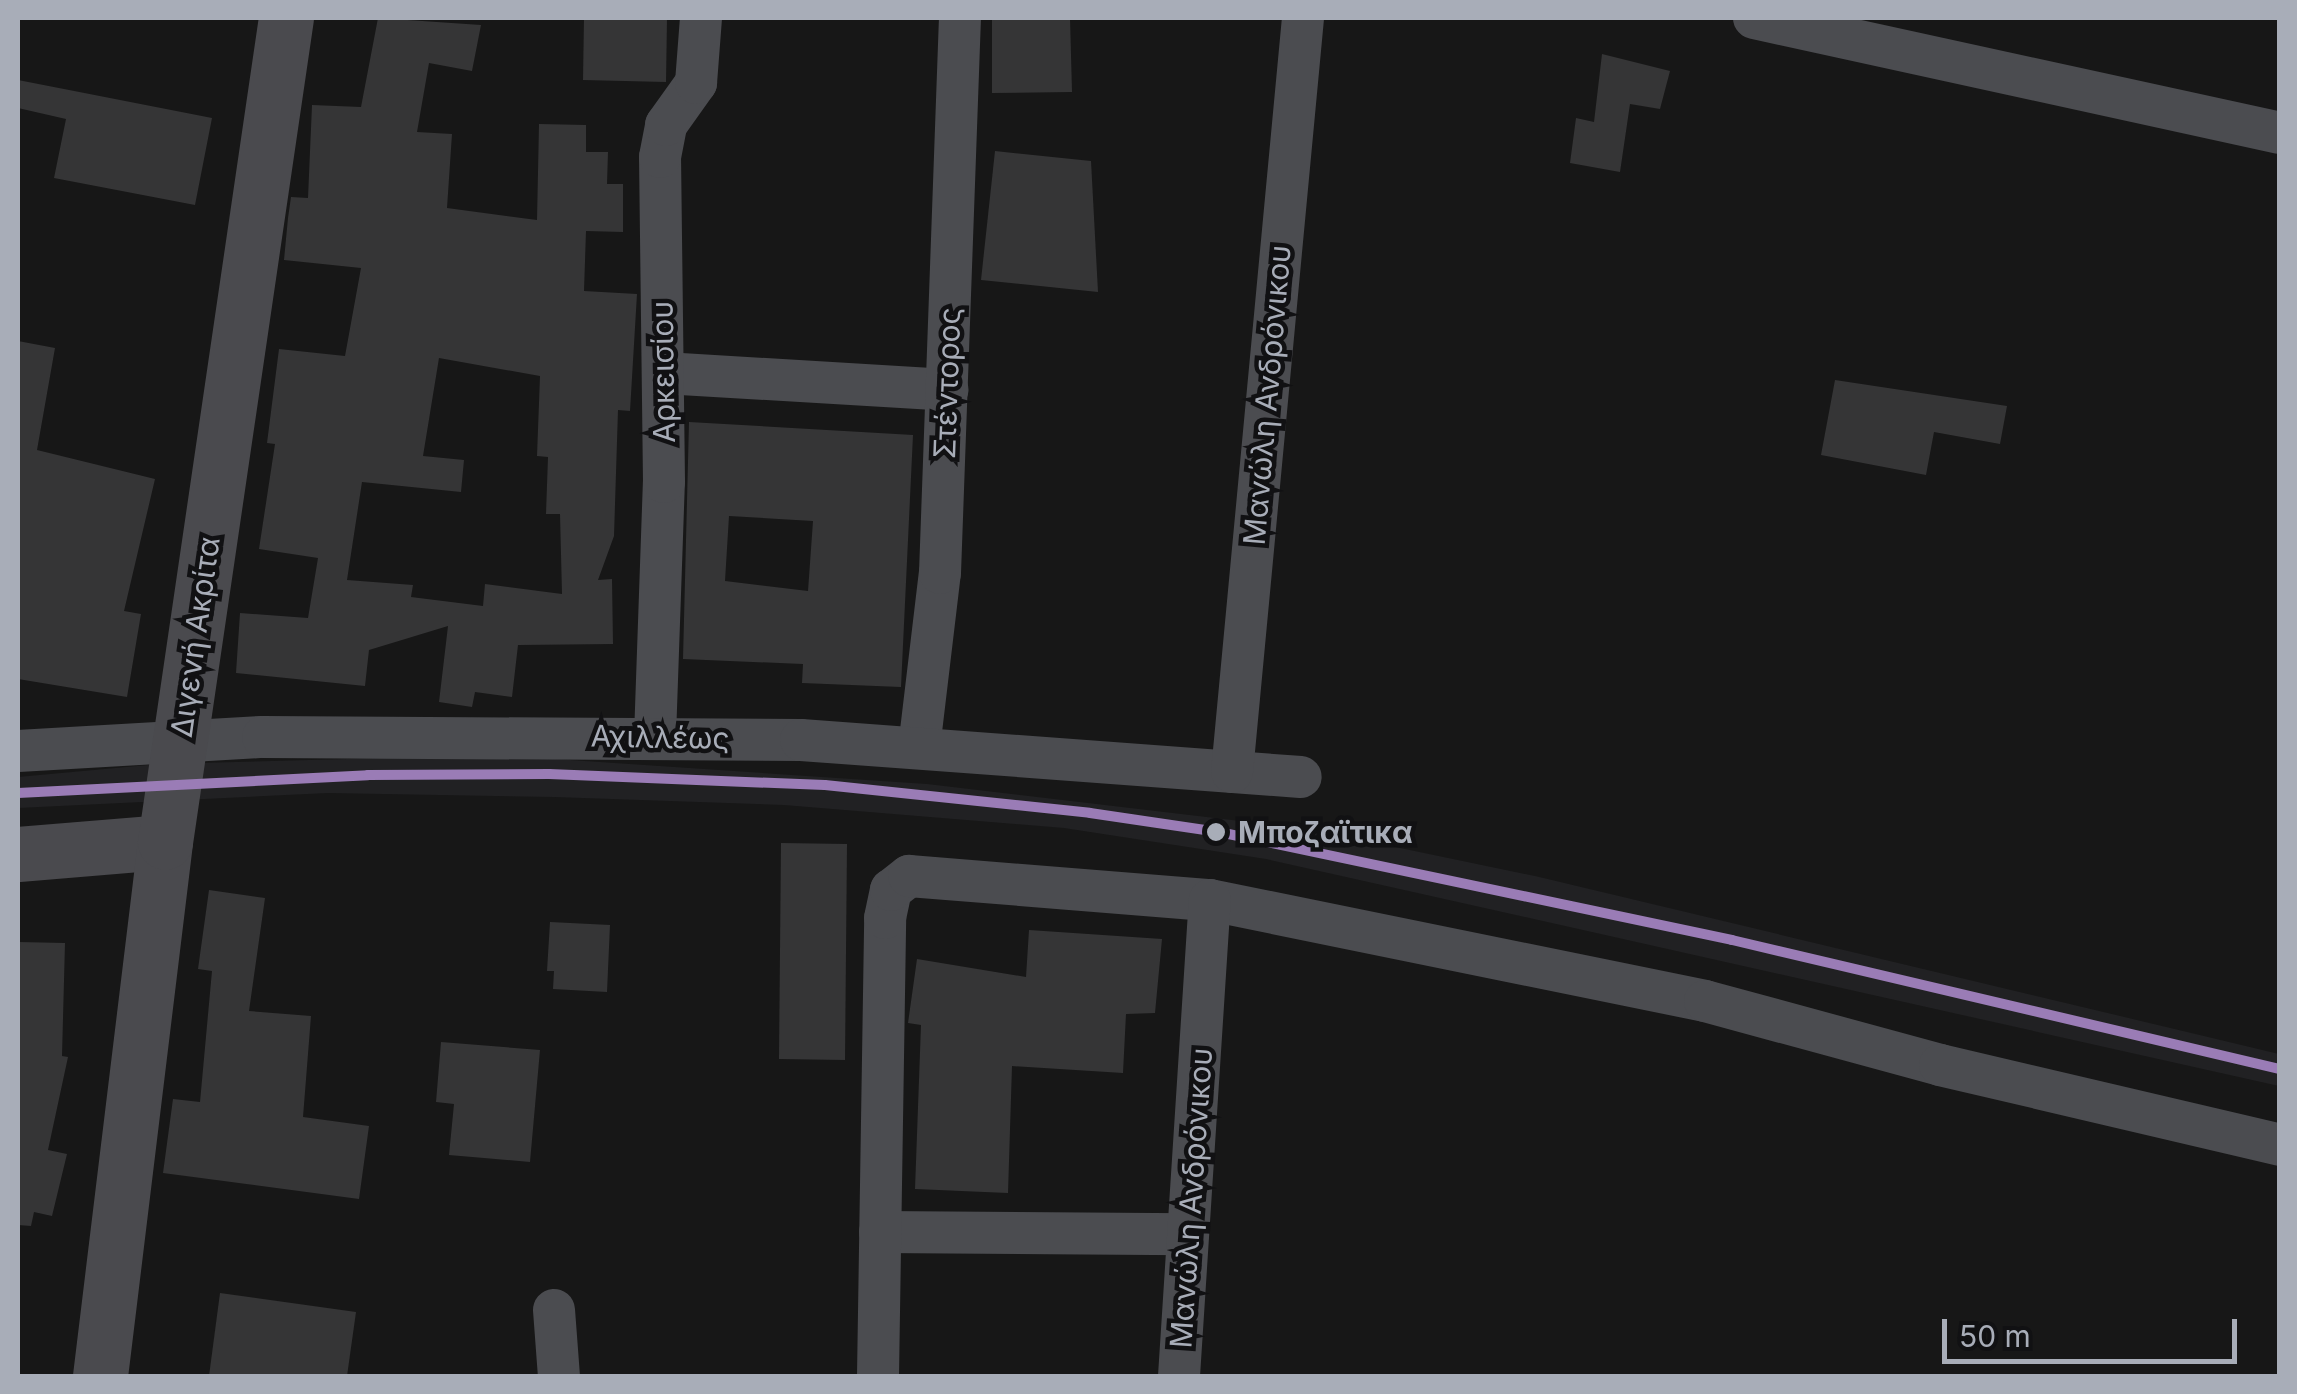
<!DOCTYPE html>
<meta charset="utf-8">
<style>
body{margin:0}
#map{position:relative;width:2297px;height:1394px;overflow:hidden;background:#171717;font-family:Inter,sans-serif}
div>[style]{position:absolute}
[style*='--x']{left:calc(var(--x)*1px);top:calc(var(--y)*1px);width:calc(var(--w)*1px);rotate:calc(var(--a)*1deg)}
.built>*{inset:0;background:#212123}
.building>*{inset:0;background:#353536}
.street>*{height:42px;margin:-21px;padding:0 21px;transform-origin:21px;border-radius:21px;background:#4b4c50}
.secondary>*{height:55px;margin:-27.5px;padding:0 27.5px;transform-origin:27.5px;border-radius:27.5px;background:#4a4a4e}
.rail-1>*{height:10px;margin:-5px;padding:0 5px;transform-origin:5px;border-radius:5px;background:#9a7cb6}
.dots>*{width:28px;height:28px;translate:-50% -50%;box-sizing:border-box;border:5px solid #111113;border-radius:50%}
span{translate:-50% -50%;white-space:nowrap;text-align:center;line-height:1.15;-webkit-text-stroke:9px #111113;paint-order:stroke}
.street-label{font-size:30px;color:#a8adb8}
.stop-label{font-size:30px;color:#a8adb8;font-weight:700}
.left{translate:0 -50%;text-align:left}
.frame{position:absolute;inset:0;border:20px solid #a8adb8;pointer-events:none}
.scale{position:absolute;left:1942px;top:1319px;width:295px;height:45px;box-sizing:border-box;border:5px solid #a8adb8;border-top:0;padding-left:12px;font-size:30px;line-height:35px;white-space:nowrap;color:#a8adb8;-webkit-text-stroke:8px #111113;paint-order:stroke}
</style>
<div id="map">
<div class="built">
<div style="clip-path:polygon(495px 755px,927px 784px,1309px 829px,1535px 876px,2279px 1054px,2279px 1086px,1266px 859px,1064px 828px,784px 805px,554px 797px,328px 793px,18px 808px,18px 777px,159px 764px)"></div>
</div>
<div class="building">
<div style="clip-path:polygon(evenodd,378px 18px,481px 25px,472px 71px,429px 63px,417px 132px,452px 134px,447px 208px,537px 220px,539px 124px,586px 125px,586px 152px,608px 152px,607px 184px,623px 184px,623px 232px,586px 231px,584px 291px,637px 294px,630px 411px,618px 410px,614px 536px,598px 580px,612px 579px,613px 644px,518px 645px,512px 697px,475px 692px,472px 707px,439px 702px,448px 626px,369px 650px,365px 686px,236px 673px,240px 613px,308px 618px,318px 558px,259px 549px,275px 444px,267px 443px,279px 349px,345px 356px,361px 268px,284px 260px,288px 218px,291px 197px,308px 198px,312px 105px,361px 107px,378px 18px,439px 358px,540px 376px,537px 456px,548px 457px,546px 514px,560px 514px,562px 594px,485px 584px,483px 606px,411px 597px,413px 585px,347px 580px,362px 482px,461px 492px,464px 460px,423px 456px,439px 358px)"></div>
<div style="clip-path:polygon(584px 18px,667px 18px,666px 82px,583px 80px)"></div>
<div style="clip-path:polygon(992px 18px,1070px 18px,1072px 92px,992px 93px)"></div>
<div style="clip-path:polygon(1602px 54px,1670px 71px,1660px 109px,1630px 104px,1620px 172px,1570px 163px,1576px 118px,1594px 122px)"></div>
<div style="clip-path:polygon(18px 80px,212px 118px,195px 205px,54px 178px,66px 119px,18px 108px)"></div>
<div style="clip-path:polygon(995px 151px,1091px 161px,1098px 292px,981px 280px)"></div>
<div style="clip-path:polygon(18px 341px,55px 348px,37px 450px,155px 479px,124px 611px,141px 614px,127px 697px,18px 679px)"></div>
<div style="clip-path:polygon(1835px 380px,2007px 406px,2000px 444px,1934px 432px,1926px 475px,1821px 455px)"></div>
<div style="clip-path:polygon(evenodd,689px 422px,913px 435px,901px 687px,802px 683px,803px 664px,683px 659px,689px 422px,729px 516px,813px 521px,808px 591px,725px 581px,729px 516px)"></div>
<div style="clip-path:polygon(781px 843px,847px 844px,845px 1060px,779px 1059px)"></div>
<div style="clip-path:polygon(209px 890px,265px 898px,249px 1011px,311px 1016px,303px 1117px,369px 1126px,359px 1199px,163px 1173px,173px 1099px,200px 1102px,212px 971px,198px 969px)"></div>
<div style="clip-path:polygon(550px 922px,610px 925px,607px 992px,553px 989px,554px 971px,547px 971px)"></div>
<div style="clip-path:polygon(1029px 930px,1162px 939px,1155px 1013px,1126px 1014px,1123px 1073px,1012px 1066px,1008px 1193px,915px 1189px,921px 1025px,908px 1023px,917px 959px,1026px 977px)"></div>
<div style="clip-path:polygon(18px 942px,65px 943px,62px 1056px,68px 1057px,48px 1150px,67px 1154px,52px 1216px,34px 1212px,31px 1226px,18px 1225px)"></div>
<div style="clip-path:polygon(441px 1042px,540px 1050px,530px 1162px,449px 1155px,454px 1104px,436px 1102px)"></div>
<div style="clip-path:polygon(220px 1293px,356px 1312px,347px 1376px,209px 1376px)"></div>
</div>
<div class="street">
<div style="--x:1754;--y:18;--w:538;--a:12.33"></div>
<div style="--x:664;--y:373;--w:284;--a:3.4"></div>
<div style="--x:655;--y:737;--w:255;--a:-88"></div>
<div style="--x:664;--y:482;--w:325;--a:-90.7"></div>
<div style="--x:660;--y:157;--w:33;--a:-79"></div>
<div style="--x:666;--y:125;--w:52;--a:-54.5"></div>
<div style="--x:696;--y:83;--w:65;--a:-85.6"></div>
<div style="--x:919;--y:748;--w:176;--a:-83.2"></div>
<div style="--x:940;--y:573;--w:555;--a:-87.94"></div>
<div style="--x:18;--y:751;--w:245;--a:-3.3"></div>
<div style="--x:263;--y:737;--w:538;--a:0.32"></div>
<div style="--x:801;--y:740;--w:501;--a:4.23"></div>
<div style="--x:1232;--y:772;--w:757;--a:-84.62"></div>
<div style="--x:880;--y:1232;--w:308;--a:0.4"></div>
<div style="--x:554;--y:1310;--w:66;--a:85.7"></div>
<div style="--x:878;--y:1376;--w:458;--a:-89.1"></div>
<div style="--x:885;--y:918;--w:29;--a:-78"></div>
<div style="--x:891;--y:890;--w:23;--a:-38"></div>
<div style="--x:909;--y:876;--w:302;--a:4.6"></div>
<div style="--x:1210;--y:900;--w:505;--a:11.53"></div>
<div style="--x:1705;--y:1001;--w:244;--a:15.2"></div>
<div style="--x:1940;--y:1065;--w:349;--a:13.2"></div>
<div style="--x:1179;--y:1376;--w:477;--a:-86.3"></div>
</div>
<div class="secondary">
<div style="--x:18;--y:854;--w:147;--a:-4.7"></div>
<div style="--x:100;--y:1376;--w:538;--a:-83.06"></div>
<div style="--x:165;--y:842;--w:833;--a:-81.65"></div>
</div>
<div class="rail-1">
<div style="--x:18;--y:793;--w:350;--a:-2.9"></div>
<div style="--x:368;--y:775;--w:181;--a:-0.3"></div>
<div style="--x:549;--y:774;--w:276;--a:2.3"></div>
<div style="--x:825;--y:785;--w:266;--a:6"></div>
<div style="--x:1090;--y:813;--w:130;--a:8.4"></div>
<div style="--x:1219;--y:832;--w:524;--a:11.89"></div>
<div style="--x:1732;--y:940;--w:563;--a:13.25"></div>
</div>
<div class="dots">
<div style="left:1216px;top:832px;background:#a8adb8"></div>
</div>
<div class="street-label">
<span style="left:663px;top:372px;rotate:-91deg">Αρκεισίου</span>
<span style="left:947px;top:383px;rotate:-88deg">Στέντορος</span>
<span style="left:1267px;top:395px;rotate:-85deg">Μανώλη Ανδρόνικου</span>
<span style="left:195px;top:637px;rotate:-82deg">Διγενή Ακρίτα</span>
<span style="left:660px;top:737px;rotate:1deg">Αχιλλέως</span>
<span style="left:1191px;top:1198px;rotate:-86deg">Μανώλη Ανδρόνικου</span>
</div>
<div class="stop-label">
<span class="left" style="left:1238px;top:832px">Μποζαϊτικα</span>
</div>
<div class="frame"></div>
<div class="scale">50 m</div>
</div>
